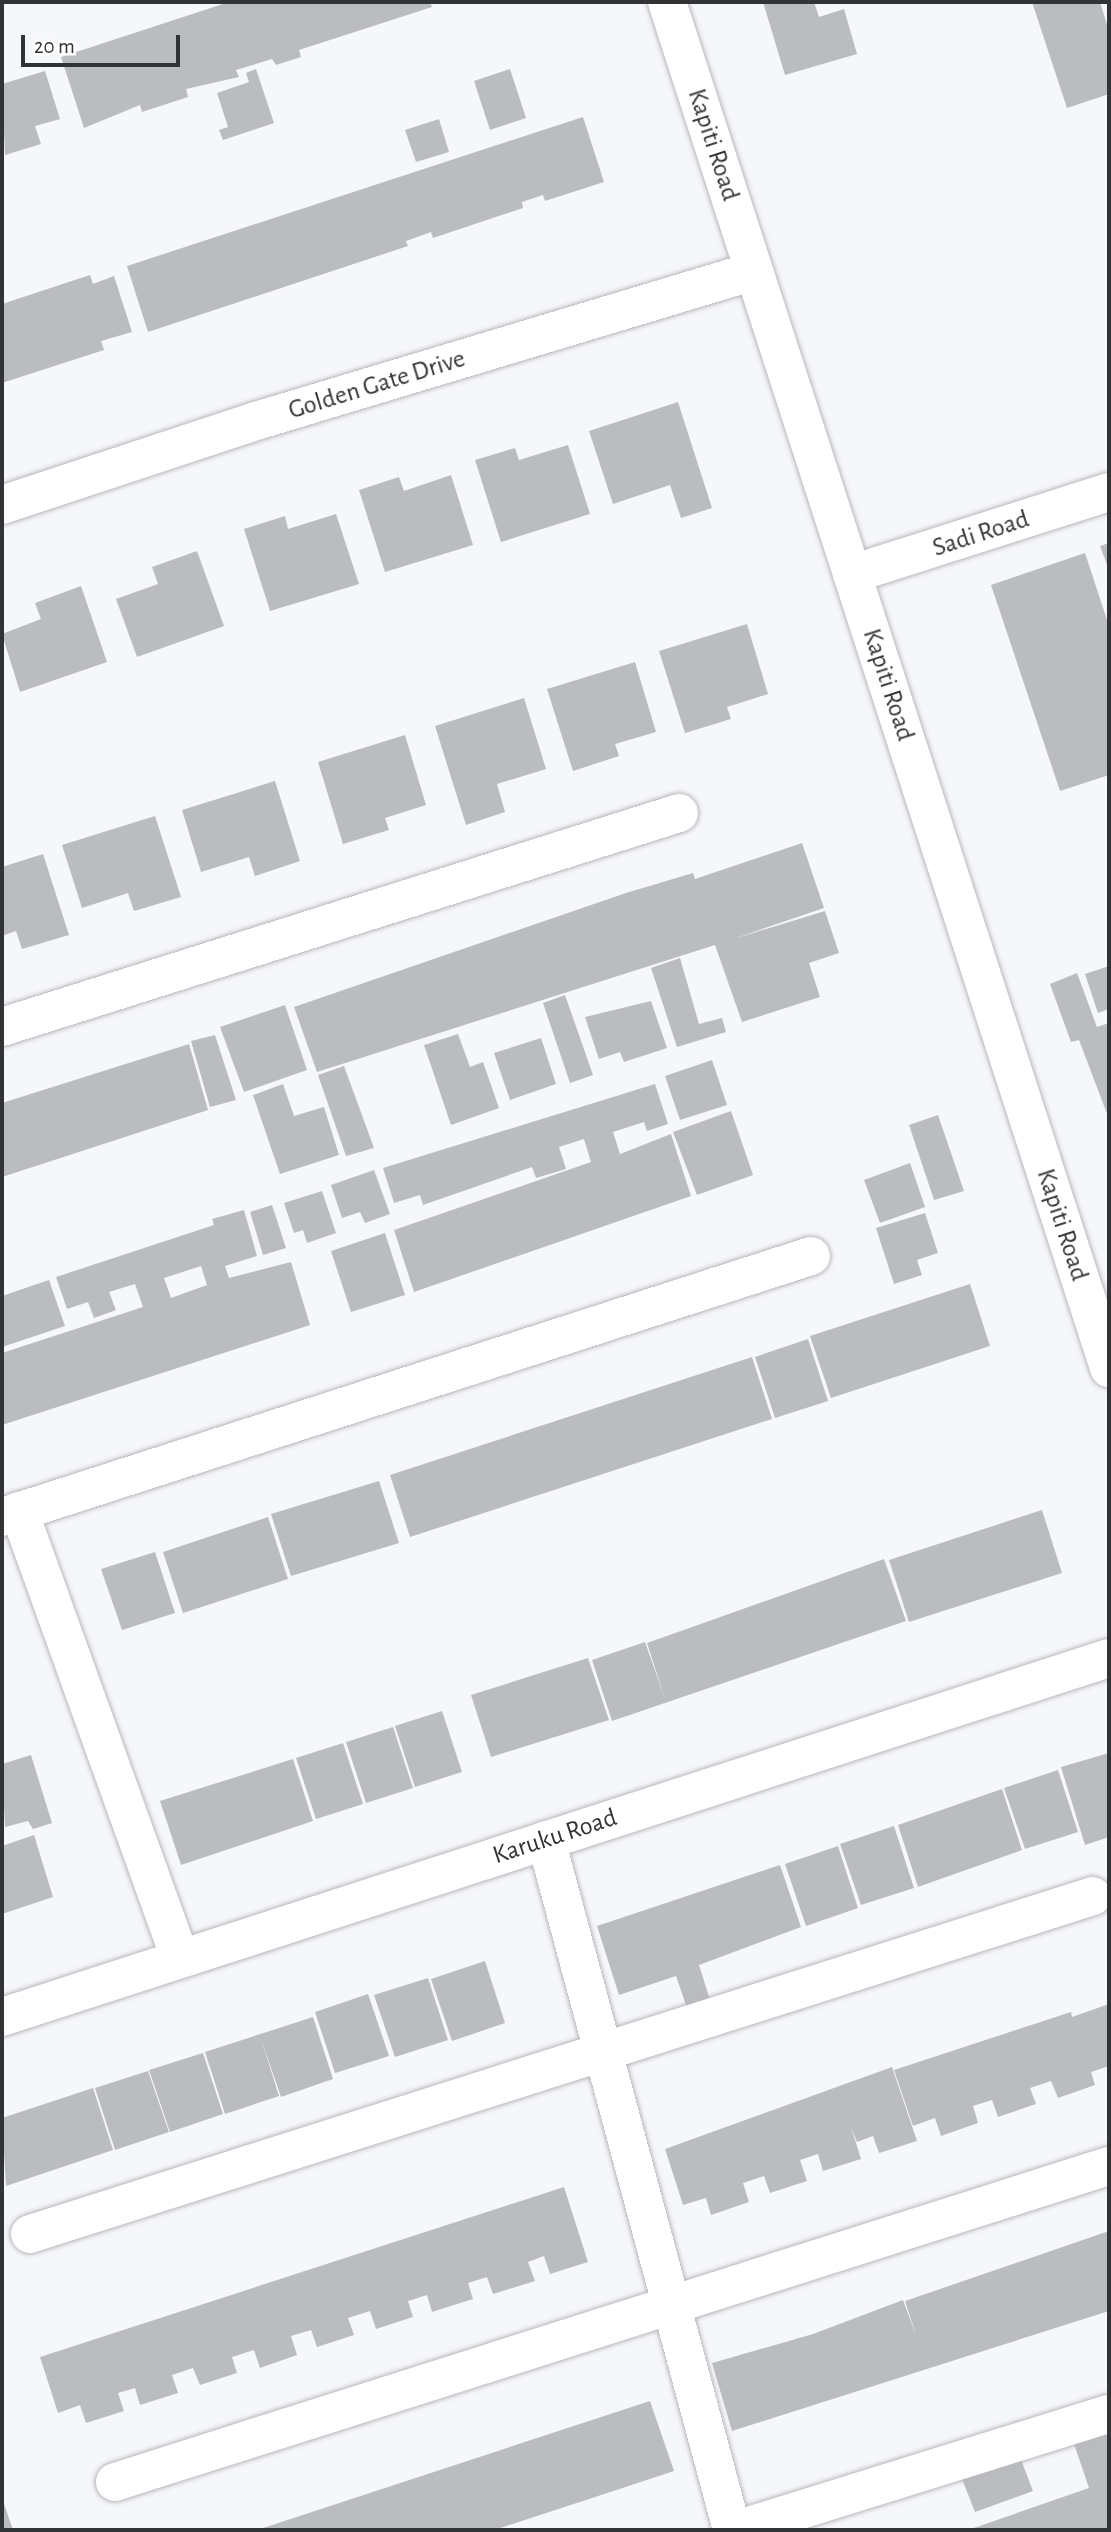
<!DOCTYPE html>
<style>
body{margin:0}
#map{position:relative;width:1111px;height:2532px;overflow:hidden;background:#f6f7fb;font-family:"Alegreya Sans",sans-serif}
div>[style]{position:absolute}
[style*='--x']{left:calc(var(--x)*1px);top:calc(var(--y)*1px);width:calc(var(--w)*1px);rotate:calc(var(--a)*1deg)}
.building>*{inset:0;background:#babcc0}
.roads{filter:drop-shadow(0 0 2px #b7b8bc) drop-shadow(0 0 2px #b7b8bc)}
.street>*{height:38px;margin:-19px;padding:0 19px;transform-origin:19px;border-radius:19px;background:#fff}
span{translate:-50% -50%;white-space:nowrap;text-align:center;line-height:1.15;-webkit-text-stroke:6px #fff;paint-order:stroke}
.street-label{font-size:26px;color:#323334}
.frame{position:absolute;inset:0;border:4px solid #323334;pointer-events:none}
.scale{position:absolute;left:21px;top:35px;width:159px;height:32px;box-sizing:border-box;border:4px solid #323334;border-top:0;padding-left:9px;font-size:21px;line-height:24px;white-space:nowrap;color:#323334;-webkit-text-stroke:5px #fff;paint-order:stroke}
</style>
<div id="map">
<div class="building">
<div style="clip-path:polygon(229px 2px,430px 2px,432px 7px,299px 50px,301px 57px,276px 65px,272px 59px,236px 70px,239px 77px,186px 89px,188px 97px,142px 112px,140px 105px,84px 128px,61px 57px)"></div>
<div style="clip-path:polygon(763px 2px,814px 2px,819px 17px,844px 9px,857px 54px,785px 75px)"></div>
<div style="clip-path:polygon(1032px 2px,1100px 2px,1109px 31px,1109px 94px,1067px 108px)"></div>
<div style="clip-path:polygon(256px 69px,274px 123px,223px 140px,219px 130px,228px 127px,217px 93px,249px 82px,246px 73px)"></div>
<div style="clip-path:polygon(510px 69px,526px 118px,490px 130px,474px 81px)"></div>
<div style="clip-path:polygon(45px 71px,60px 119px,35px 126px,41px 144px,5px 155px,2px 84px)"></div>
<div style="clip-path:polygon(583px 117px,604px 182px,545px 201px,543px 195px,522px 202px,523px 208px,433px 238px,431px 232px,406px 241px,408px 246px,148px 332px,127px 266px)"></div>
<div style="clip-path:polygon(439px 119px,449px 152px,416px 162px,405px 130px)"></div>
<div style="clip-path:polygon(90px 275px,93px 284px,114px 276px,132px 332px,101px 341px,104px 350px,2px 383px,2px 304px)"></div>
<div style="clip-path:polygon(678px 402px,712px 508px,681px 518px,670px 485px,613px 504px,589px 431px)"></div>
<div style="clip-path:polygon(568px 445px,590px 514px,501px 542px,475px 460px,515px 448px,519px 460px)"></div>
<div style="clip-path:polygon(451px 475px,473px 545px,385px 572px,359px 490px,399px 477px,404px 491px)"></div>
<div style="clip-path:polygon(336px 514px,359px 584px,270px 611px,244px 529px,285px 516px,288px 529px)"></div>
<div style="clip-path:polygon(1109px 543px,1109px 570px,1100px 546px)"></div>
<div style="clip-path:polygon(197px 551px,224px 626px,137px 657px,116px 599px,158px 584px,152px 567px)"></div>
<div style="clip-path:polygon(1085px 553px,1109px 626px,1109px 775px,1060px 791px,991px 585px)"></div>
<div style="clip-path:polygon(81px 586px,107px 662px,20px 692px,2px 634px,41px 619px,35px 603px)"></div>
<div style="clip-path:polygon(747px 624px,768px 694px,727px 707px,731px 719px,685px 733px,659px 651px)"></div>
<div style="clip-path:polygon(635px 662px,656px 732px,615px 744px,619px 756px,573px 771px,547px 689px)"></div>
<div style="clip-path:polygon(524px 698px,546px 769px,497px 784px,505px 812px,466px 825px,435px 726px)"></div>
<div style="clip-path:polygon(405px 735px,426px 805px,385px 818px,389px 830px,343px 844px,318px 762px)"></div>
<div style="clip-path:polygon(275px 781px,300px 861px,255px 876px,249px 857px,201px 872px,182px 810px)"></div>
<div style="clip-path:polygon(155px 816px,181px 897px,134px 911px,128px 893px,82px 908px,62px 845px)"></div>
<div style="clip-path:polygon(802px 843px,824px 908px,730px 940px,825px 911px,839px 953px,809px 963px,820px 997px,742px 1022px,715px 945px,317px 1072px,294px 1007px,626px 893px,693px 873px,695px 879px)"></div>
<div style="clip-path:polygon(43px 854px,69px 935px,22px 949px,16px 931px,2px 936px,2px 867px)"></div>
<div style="clip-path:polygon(680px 958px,699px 1024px,722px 1018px,726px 1032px,677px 1047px,651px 968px)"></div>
<div style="clip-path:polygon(1109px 966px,1109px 1009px,1098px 1013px,1085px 974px)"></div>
<div style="clip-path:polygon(1077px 973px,1097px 1027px,1109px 1023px,1109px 1119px,1079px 1040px,1071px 1042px,1050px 984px)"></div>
<div style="clip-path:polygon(565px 995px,593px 1075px,570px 1083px,543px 1003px)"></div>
<div style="clip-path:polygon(651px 1001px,667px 1048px,624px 1062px,620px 1052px,599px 1059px,585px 1017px)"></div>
<div style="clip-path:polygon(285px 1005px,307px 1070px,244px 1092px,220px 1027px)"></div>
<div style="clip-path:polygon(458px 1034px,470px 1067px,483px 1062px,499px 1108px,451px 1125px,424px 1045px)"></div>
<div style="clip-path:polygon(215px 1035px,236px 1100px,210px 1107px,191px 1041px)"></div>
<div style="clip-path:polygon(541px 1038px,556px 1084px,510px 1100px,494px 1053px)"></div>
<div style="clip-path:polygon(189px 1044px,208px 1110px,2px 1177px,2px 1103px)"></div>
<div style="clip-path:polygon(712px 1060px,727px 1105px,680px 1120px,665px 1076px)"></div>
<div style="clip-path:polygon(344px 1066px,374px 1148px,346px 1156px,318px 1075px)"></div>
<div style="clip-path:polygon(283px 1084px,294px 1116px,324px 1107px,339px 1155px,280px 1174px,253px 1095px)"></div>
<div style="clip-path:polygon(655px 1084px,668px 1124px,647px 1131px,644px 1122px,613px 1132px,620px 1154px,671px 1134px,691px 1196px,414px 1292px,394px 1230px,591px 1162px,584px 1139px,559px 1147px,566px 1169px,536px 1178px,532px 1167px,423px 1205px,420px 1195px,394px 1203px,383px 1168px)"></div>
<div style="clip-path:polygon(731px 1111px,753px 1175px,697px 1195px,673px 1132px)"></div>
<div style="clip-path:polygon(938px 1115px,964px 1191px,934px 1200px,909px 1125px)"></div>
<div style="clip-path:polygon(910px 1163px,925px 1207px,880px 1223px,864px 1180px)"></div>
<div style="clip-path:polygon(374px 1170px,390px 1214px,365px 1223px,360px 1212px,342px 1218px,331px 1185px)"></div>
<div style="clip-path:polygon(322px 1191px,336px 1233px,307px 1243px,303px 1230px,294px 1233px,284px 1203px)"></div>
<div style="clip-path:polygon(272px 1205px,286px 1248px,263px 1255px,250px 1212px)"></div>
<div style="clip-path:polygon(evenodd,244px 1210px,257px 1256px,225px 1266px,229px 1278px,291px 1262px,310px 1325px,2px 1425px,2px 1353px,143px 1307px,135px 1284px,109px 1292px,116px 1310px,94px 1318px,88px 1302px,67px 1309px,56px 1277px,214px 1225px,212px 1219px,244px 1210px,201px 1266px,207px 1285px,171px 1298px,164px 1278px,201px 1266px)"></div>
<div style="clip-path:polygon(925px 1213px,938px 1253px,917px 1260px,922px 1275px,894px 1284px,876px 1228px)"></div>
<div style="clip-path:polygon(385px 1233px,405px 1295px,351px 1312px,331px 1251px)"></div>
<div style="clip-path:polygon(49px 1280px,65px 1326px,2px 1347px,2px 1296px)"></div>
<div style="clip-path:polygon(970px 1284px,990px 1346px,831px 1398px,810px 1336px)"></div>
<div style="clip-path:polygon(808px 1339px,828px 1401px,775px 1418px,755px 1357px)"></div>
<div style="clip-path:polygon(752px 1357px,772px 1419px,410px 1537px,390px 1475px)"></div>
<div style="clip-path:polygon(379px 1481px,399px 1543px,291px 1576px,271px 1514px)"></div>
<div style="clip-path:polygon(1042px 1510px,1062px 1573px,909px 1622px,889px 1560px)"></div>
<div style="clip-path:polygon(268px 1517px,288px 1579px,183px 1613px,163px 1552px)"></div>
<div style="clip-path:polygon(155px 1552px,175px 1613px,122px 1630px,101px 1569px)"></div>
<div style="clip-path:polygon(884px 1559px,906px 1621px,612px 1721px,592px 1660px,645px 1642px,665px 1699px,647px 1643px)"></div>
<div style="clip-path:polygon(588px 1658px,609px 1720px,491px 1757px,471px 1695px)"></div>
<div style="clip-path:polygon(442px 1711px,462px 1772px,415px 1787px,395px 1726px)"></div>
<div style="clip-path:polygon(393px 1727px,413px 1788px,366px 1803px,346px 1742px)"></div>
<div style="clip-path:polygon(343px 1743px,363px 1804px,316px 1819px,296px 1758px)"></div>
<div style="clip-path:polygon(1109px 1753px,1109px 1837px,1085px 1845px,1061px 1767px)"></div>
<div style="clip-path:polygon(31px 1755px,52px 1823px,33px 1829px,28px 1821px,5px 1827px,2px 1764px)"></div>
<div style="clip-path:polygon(293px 1759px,313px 1821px,181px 1865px,160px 1801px)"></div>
<div style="clip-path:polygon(1058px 1770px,1078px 1832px,1025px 1849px,1004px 1788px)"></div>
<div style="clip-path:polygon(1002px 1789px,1022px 1850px,918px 1887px,898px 1825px)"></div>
<div style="clip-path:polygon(894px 1826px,914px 1888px,861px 1905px,840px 1844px)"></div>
<div style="clip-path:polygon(34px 1835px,53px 1897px,2px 1914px,2px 1846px)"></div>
<div style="clip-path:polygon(838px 1846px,858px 1908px,806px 1926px,785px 1864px)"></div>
<div style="clip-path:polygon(780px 1865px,801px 1927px,699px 1965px,710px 2000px,687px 2008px,676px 1976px,619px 1995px,597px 1926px)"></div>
<div style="clip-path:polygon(485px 1961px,505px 2023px,452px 2041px,431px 1979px)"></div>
<div style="clip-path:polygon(428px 1978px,448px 2040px,395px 2057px,374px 1995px)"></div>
<div style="clip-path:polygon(368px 1994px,389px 2056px,335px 2073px,315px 2012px)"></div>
<div style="clip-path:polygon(1109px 2004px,1109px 2066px,1091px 2072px,1095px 2085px,1058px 2098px,1051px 2081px,1030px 2088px,1036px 2104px,998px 2117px,992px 2100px,973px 2106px,978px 2123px,941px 2136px,935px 2118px,913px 2126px,894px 2070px,1071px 2012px,1072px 2017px)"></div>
<div style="clip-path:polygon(313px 2017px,333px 2079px,281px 2097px,261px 2039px,279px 2096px,225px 2114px,205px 2052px)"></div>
<div style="clip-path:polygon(203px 2053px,223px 2114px,170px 2132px,149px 2070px)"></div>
<div style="clip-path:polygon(892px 2067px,917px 2141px,879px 2153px,873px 2136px,857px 2142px,851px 2127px,861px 2159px,823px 2171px,818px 2154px,800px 2160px,807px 2181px,770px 2193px,764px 2176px,743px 2183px,749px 2202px,711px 2215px,706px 2198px,683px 2205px,665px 2149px)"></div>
<div style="clip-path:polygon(148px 2071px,169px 2132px,115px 2150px,95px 2088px)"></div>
<div style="clip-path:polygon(93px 2088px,113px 2150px,6px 2186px,2px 2118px)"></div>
<div style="clip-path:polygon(564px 2187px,588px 2262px,550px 2274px,544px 2256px,528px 2262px,535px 2281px,493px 2294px,487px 2277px,468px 2283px,473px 2299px,432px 2312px,427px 2295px,408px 2301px,413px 2317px,376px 2329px,370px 2311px,348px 2318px,354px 2335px,317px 2347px,311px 2330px,291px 2336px,297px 2355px,260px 2368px,254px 2350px,232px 2357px,237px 2373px,200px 2385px,193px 2368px,172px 2375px,178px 2393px,140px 2405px,135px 2388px,118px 2393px,124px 2411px,86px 2423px,80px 2405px,58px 2413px,40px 2357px)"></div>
<div style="clip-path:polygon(1109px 2231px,1109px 2311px,732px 2431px,712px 2363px,813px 2334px,903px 2300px,916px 2335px,905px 2301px)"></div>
<div style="clip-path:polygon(650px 2401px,674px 2471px,586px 2500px,494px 2530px,257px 2530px)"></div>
<div style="clip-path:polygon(1109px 2432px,1109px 2530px,968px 2530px,1089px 2488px,1074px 2444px)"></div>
<div style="clip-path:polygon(1020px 2457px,1033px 2491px,975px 2512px,962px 2479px)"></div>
<div style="clip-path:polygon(2px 2498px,13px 2530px,2px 2530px)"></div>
</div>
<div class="roads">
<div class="street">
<div style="--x:667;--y:2;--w:1436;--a:72.07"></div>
<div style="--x:2;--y:505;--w:268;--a:-18.3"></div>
<div style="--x:256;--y:421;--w:520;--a:-16.76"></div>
<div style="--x:852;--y:574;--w:270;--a:-17.7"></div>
<div style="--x:2;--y:1027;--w:710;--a:-17.54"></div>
<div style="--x:19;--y:1511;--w:473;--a:70.2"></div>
<div style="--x:2;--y:1517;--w:850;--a:-17.88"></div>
<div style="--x:546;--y:1840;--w:715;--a:74.91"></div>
<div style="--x:2;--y:2017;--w:1164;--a:-17.97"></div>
<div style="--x:30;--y:2234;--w:1115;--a:-17.64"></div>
<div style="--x:115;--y:2482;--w:1043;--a:-17.64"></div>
<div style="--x:736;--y:2530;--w:391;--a:-17.3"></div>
</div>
</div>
<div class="street-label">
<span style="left:713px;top:145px;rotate:72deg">Kapiti Road</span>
<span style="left:377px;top:385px;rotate:-17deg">Golden Gate Drive</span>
<span style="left:981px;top:534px;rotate:-18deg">Sadi Road</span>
<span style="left:888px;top:685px;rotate:72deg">Kapiti Road</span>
<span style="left:1062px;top:1225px;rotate:72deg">Kapiti Road</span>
<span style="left:555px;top:1837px;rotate:-18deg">Karuku Road</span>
</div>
<div class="frame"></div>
<div class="scale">20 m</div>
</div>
